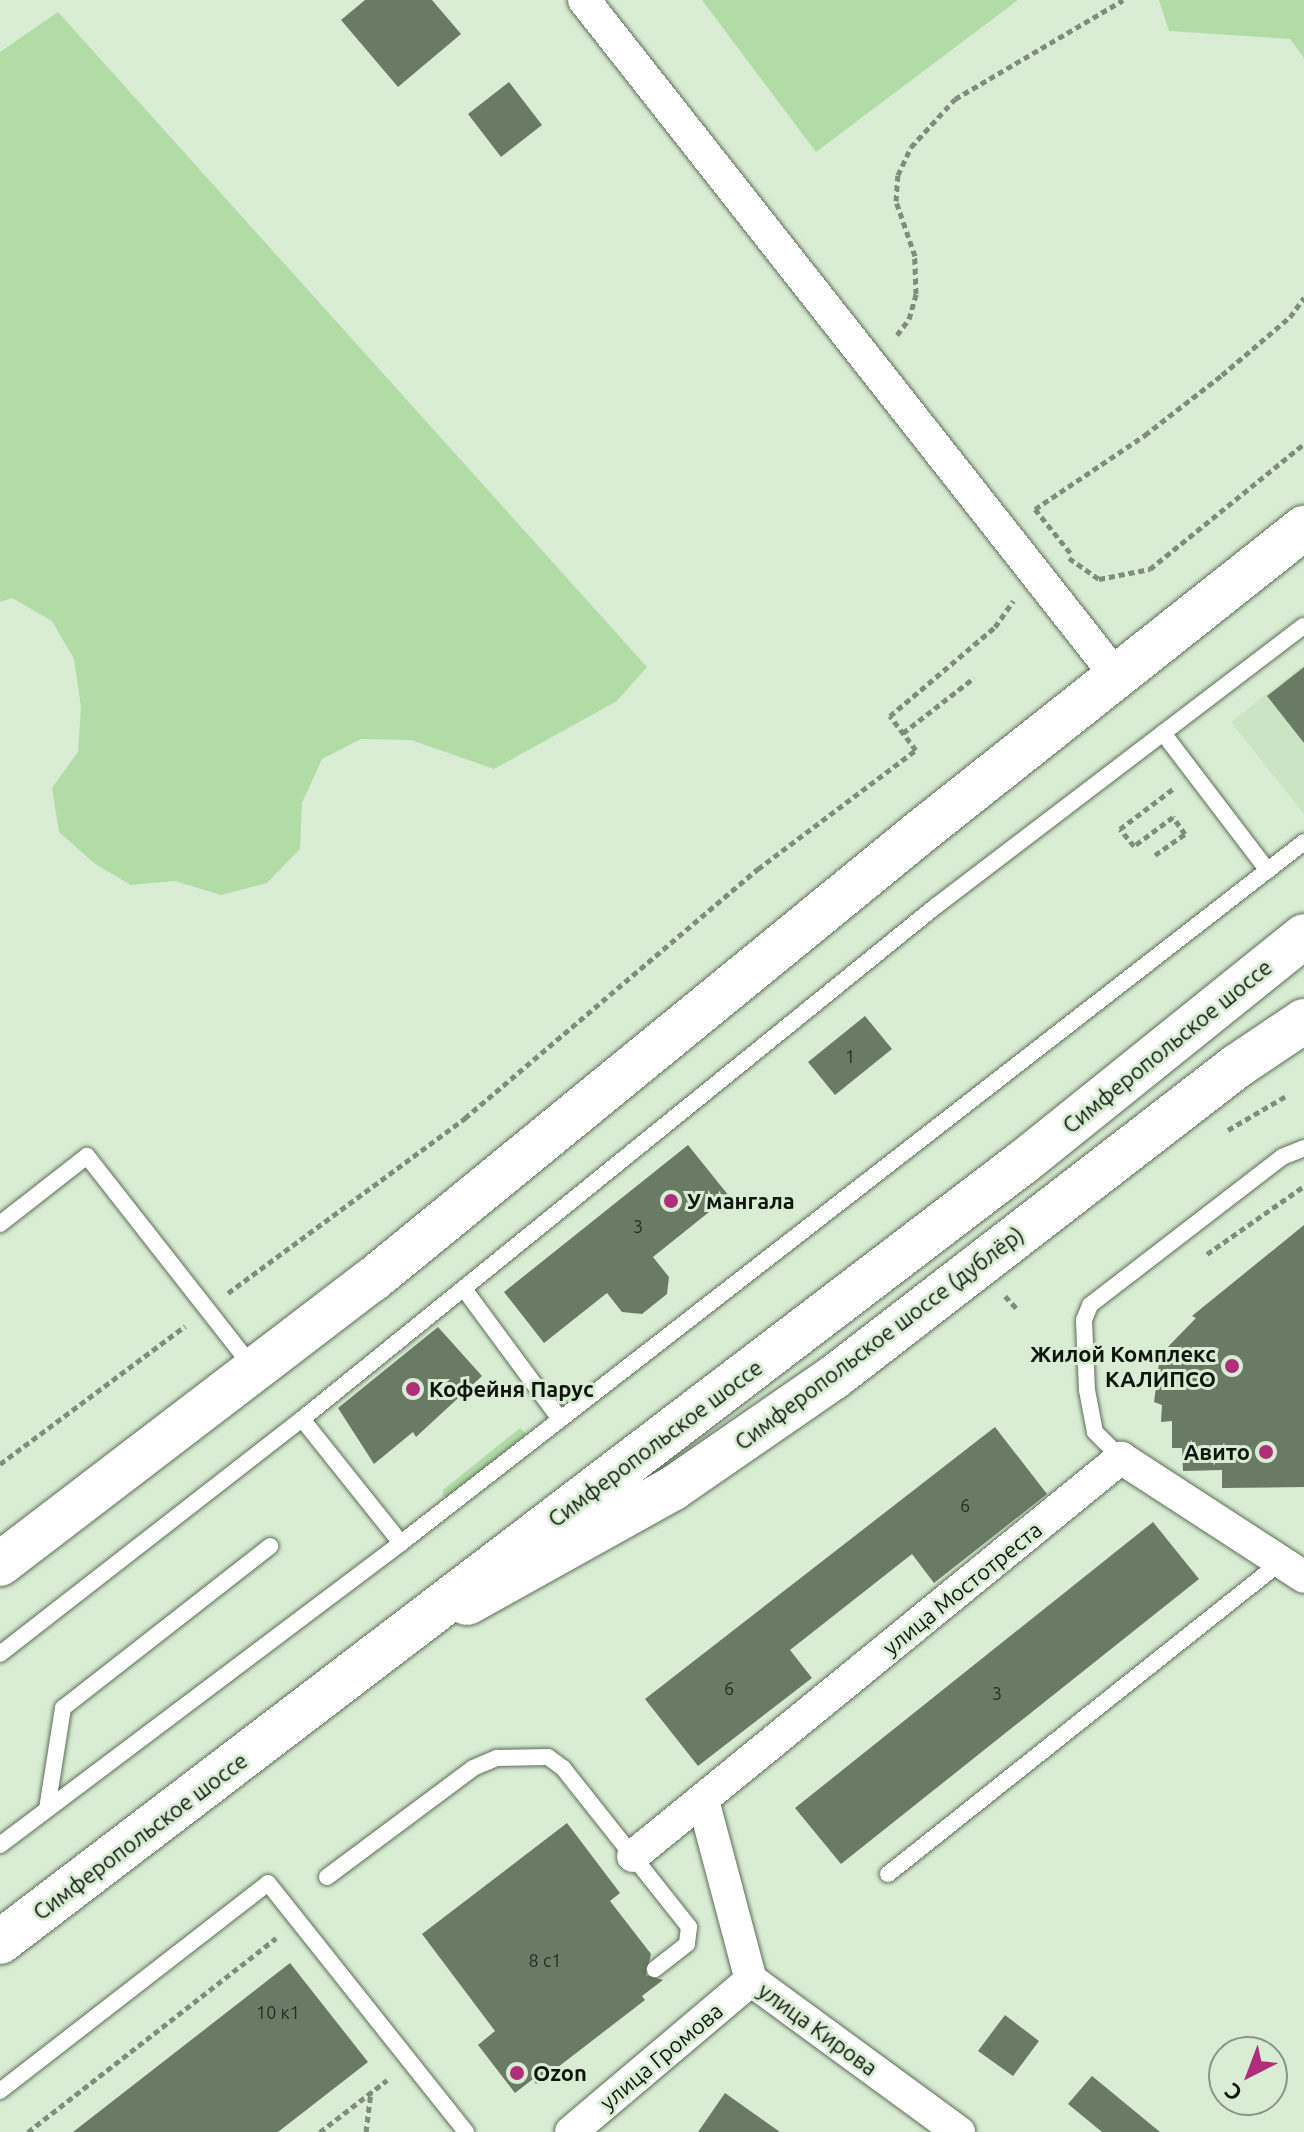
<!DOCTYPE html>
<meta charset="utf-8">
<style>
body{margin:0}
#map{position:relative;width:1304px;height:2132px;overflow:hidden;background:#d9edd4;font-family:Ubuntu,sans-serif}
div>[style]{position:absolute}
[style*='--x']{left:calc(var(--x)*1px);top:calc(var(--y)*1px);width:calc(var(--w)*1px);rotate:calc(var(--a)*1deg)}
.built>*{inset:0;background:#cbe4c4}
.green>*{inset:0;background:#b1dca6}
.building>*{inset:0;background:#697b64}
.path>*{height:5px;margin-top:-2.5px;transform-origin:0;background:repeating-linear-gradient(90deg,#7f8d7c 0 6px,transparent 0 10px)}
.roads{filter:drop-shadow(0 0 2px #5c6d57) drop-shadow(0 0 2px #5c6d57)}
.lane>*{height:16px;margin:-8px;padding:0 8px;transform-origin:8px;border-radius:8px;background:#fff}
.street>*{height:32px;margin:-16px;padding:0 16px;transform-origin:16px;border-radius:16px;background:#fff}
.secondary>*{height:44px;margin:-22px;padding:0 22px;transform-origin:22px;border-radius:22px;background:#fff}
.primary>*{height:44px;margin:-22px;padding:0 22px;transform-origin:22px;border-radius:22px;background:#fff}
.dots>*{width:22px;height:22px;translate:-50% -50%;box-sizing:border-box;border:4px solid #d9edd4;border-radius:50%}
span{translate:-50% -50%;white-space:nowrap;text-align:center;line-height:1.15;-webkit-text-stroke:6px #d9edd4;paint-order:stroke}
.number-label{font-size:18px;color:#252e23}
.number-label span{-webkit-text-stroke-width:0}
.street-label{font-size:22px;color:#0e150d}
.poi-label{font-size:22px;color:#0e150d;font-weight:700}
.left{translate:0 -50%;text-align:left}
.right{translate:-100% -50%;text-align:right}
.north{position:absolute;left:1208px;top:2036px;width:80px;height:80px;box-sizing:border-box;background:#d9edd4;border:2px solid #889784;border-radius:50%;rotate:222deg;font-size:22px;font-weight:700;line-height:32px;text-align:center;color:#0e150d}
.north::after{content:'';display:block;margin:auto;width:28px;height:36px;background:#af2e79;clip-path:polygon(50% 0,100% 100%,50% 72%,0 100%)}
</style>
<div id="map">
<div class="built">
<div style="clip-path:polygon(1304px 664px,1304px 814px,1231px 722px)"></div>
</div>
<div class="green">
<div style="clip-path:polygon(702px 0,1018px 0,816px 152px)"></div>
<div style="clip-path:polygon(1159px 0,1304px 0,1304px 58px,1290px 39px,1169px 31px)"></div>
<div style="clip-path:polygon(58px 12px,647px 667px,617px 701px,494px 769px,411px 740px,361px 739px,322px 759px,302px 803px,300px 849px,267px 883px,221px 895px,175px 881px,131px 885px,95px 864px,59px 832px,52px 788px,78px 752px,81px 707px,74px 659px,52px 621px,12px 598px,0 602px,0 52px)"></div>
<div style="clip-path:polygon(520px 1428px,526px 1434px,449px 1497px,443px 1496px,443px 1490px)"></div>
</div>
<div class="building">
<div style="clip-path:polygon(365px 0,432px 0,461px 34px,398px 87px,341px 20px)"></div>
<div style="clip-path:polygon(509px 82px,542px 125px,501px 157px,468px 114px)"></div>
<div style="clip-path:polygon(1304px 667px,1304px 743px,1267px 696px)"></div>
<div style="clip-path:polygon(865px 1016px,892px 1049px,835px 1095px,808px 1062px)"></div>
<div style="clip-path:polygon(688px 1145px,729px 1196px,653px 1257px,669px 1277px,667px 1294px,642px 1314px,622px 1312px,607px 1293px,544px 1343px,504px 1292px)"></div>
<div style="clip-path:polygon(1304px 1225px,1304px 1487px,1222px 1488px,1222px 1470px,1183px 1471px,1182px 1448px,1172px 1448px,1172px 1421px,1161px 1422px,1162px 1405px,1154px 1402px,1160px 1355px,1196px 1318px,1192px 1316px)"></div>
<div style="clip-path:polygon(438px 1327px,482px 1376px,416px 1437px,413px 1432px,374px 1464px,338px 1408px)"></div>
<div style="clip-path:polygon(995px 1427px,1047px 1494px,934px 1583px,912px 1554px,790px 1650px,812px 1678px,698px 1766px,645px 1699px)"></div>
<div style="clip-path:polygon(1153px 1522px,1199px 1579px,841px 1864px,795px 1808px)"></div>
<div style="clip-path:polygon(567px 1823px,620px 1893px,610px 1901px,651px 1954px,646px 1975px,663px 1980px,642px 1996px,645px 2000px,536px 2084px,533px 2079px,515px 2093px,478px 2045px,495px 2031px,422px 1934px)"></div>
<div style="clip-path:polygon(290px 1963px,368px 2062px,278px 2132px,73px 2132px)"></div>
<div style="clip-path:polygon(1005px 2015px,1039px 2041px,1013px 2076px,978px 2051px)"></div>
<div style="clip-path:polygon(1092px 2076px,1160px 2132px,1102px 2132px,1068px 2104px)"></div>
<div style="clip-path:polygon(725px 2093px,780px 2132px,698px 2132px)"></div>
</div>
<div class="path">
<div style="--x:897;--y:335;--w:20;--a:-53"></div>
<div style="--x:909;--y:319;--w:26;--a:-74"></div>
<div style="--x:916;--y:294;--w:38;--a:-92"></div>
<div style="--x:915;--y:256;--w:58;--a:-109.1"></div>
<div style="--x:896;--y:201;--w:26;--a:-86"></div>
<div style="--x:898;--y:175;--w:31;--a:-65"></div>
<div style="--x:911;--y:147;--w:65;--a:-47.5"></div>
<div style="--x:955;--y:99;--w:195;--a:-30.5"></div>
<div style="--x:1035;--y:509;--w:59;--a:51.2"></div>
<div style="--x:1035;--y:509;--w:133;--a:-33.9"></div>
<div style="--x:1145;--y:435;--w:98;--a:-37.9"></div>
<div style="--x:1222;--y:375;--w:89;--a:-40.5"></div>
<div style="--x:1290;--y:317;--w:24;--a:-54"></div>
<div style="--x:1069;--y:558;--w:37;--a:35"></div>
<div style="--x:1099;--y:579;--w:52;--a:-11.1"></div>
<div style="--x:1150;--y:569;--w:198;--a:-39.1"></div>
<div style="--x:903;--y:733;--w:90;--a:-37.8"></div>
<div style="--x:1155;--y:855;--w:37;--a:-35"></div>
<div style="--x:1185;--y:834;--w:21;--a:-125"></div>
<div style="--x:1173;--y:817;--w:49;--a:143.4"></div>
<div style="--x:1134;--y:846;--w:22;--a:-129"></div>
<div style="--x:1120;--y:829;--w:68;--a:-37.2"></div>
<div style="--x:1228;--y:1130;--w:67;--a:-30.4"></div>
<div style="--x:1207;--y:1254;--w:118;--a:-35"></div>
<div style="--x:228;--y:1293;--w:295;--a:-36.4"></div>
<div style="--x:465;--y:1118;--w:385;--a:-40.4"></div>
<div style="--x:758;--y:869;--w:198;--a:-37"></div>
<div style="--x:916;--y:750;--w:43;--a:-127.4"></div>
<div style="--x:890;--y:716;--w:138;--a:-40.3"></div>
<div style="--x:995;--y:627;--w:32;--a:-55"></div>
<div style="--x:1005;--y:1296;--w:18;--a:47"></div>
<div style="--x:0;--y:1464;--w:231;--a:-36.7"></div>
<div style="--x:28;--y:2132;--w:315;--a:-38"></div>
<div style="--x:320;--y:2132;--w:85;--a:-37.8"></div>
<div style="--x:366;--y:2132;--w:39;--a:-83"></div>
</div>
<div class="roads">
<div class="lane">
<div style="--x:1163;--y:733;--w:173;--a:52.7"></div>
<div style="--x:0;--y:1224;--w:110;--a:-38"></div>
<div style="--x:87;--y:1156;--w:269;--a:51.9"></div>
<div style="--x:464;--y:1289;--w:162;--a:53.6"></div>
<div style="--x:302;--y:1419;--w:159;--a:51.4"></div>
<div style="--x:1121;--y:1458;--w:37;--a:-135"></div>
<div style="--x:1095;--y:1432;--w:43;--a:-100.8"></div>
<div style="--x:1087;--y:1390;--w:70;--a:-92.5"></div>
<div style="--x:1084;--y:1320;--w:16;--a:-68"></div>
<div style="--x:1090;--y:1305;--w:242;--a:-37.6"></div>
<div style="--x:1282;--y:1157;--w:24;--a:-22"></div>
<div style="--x:0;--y:1654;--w:383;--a:-37.9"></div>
<div style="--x:302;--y:1419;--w:816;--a:-38.98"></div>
<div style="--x:936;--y:906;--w:462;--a:-37.3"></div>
<div style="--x:47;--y:1809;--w:102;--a:-81"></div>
<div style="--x:63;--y:1708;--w:263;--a:-38"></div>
<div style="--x:0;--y:1845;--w:502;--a:-36.98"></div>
<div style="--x:401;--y:1543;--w:1143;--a:-37.82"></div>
<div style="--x:888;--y:1874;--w:503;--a:-38.46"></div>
<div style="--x:327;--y:1877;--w:182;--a:-36.7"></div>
<div style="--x:473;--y:1768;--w:26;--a:-23"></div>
<div style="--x:497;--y:1758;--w:51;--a:-1.1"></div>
<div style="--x:548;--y:1757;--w:19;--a:36"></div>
<div style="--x:563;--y:1768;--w:203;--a:51.6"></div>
<div style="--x:689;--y:1927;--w:17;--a:97"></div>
<div style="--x:687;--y:1944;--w:41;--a:142"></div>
<div style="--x:0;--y:2091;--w:339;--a:-37.8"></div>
<div style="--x:268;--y:1883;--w:318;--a:51.5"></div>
</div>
<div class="street">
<div style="--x:584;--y:0;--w:862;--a:51.79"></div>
<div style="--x:703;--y:1800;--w:186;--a:75.1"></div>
<div style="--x:751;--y:1980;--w:258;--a:36.2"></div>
<div style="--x:633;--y:1856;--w:630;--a:-39.2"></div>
<div style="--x:1121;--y:1458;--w:218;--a:33"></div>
<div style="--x:571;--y:2132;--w:236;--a:-40.2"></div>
</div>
<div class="secondary">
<div style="--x:467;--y:1603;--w:235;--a:-29.1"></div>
<div style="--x:672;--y:1489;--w:196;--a:-34.6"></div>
<div style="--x:833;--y:1378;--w:510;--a:-37.68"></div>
<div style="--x:1237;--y:1066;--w:81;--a:-33.9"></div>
</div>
<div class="primary">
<div style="--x:0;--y:1564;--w:468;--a:-37.4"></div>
<div style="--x:372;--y:1280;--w:713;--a:-39.25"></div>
<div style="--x:924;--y:829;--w:485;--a:-38.4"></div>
<div style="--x:0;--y:1942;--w:1285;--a:-37.32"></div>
<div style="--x:1022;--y:1163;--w:362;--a:-38.8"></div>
</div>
</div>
<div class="dots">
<div style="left:671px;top:1201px;background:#af2e79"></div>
<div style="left:1232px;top:1366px;background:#af2e79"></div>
<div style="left:413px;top:1389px;background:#af2e79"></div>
<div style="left:1266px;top:1452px;background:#af2e79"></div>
<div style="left:517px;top:2073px;background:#af2e79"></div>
</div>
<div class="number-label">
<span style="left:850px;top:1056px">1</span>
<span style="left:638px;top:1226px">3</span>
<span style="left:965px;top:1505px">6</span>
<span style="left:729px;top:1688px">6</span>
<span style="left:997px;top:1693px">3</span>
<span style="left:545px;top:1960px">8 с1</span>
<span style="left:278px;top:2012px">10 к1</span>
</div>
<div class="street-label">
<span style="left:1167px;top:1046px;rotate:-39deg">Симферопольское шоссе</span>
<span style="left:879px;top:1338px;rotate:-37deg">Симферопольское шоссе (дублёр)</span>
<span style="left:655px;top:1443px;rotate:-37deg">Симферопольское шоссе</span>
<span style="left:962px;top:1588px;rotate:-39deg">улица Мостотреста</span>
<span style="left:140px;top:1836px;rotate:-37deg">Симферопольское шоссе</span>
<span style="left:818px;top:2029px;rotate:36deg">улица Кирова</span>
<span style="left:661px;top:2056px;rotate:-40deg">улица Громова</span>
</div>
<div class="poi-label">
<span class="left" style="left:687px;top:1201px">У мангала</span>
<span class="right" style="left:1216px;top:1366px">Жилой Комплекс<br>КАЛИПСО</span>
<span class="left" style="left:429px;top:1389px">Кофейня Парус</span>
<span class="right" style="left:1250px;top:1452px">Авито</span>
<span class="left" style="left:533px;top:2073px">Ozon</span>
</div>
<div class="north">С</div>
</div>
